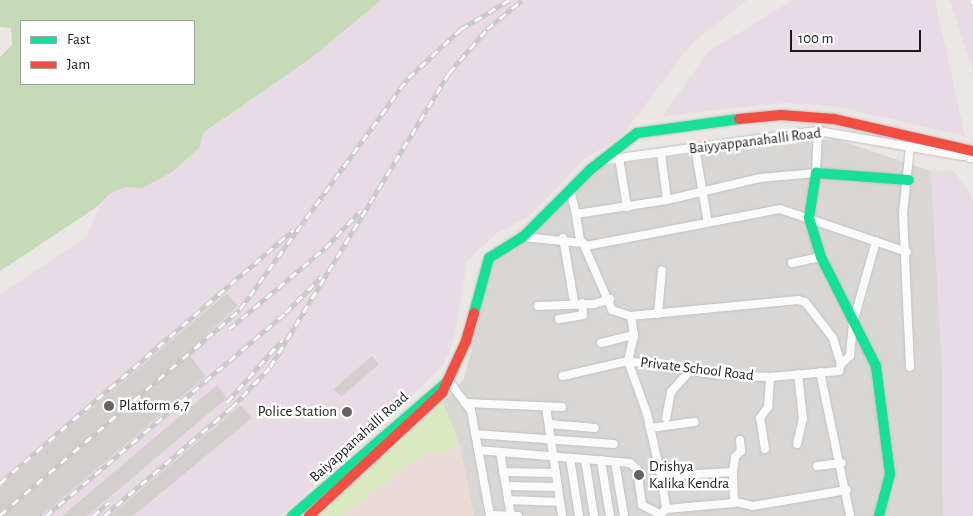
<!DOCTYPE html>
<style>
body{margin:0}
#map{position:relative;width:973px;height:516px;overflow:hidden;background:#eae7e4;font-family:"Alegreya Sans",sans-serif}
div>[style]{position:absolute}
[style*='--x']{left:calc(var(--x)*1px);top:calc(var(--y)*1px);width:calc(var(--w)*1px);rotate:calc(var(--a)*1deg)}
.residential>*{inset:0;background:#d9d7d5}
.industrial>*{inset:0;background:#e8dbe5}
.military>*{inset:0;background:#eadbd6}
.grass>*{inset:0;background:#daeac0}
.forest>*{inset:0;background:#c6dab7}
.building>*{inset:0;background:#d2cfcc}
.roads{filter:drop-shadow(0 0 1px #c2c1c0) drop-shadow(0 0 1px #c2c1c0)}
.street>*{height:8px;margin:-4px;padding:0 4px;transform-origin:4px;border-radius:4px;background:#fcfbfb}
.fast>*{height:10px;margin:-5px;padding:0 5px;transform-origin:5px;border-radius:5px;background:#16e098}
.jam>*{height:10px;margin:-5px;padding:0 5px;transform-origin:5px;border-radius:5px;background:#f24e42}
.rail>*{height:4.5px;margin-top:-2.25px;transform-origin:0;background:repeating-linear-gradient(90deg,#fff 0 8px,#c9c8c8 0 16px);box-sizing:border-box;border-block:1px solid #c9c8c8}
.dots>*{width:14px;height:14px;translate:-50% -50%;box-sizing:border-box;border:2px solid #fff;border-radius:50%}
span{translate:-50% -50%;white-space:nowrap;text-align:center;line-height:1.15;-webkit-text-stroke:5px #fff;paint-order:stroke}
.street-label{font-size:15px;color:#1b1b1b}
.poi-label{font-size:15px;color:#1b1b1b}
.left{translate:0 -50%;text-align:left}
.right{translate:-100% -50%;text-align:right}
.legend{position:absolute;left:20px;top:20px;width:175px;height:65px;box-sizing:border-box;background:#fff;border:1px solid #a4a4a4;margin:0;padding:6px 9px;list-style:none;font-size:15px;color:#1b1b1b}
.legend li{display:flex;align-items:center;gap:10px;height:25px}
.legend b{width:25px;border:1px solid #a4a4a4}
.scale{position:absolute;left:790px;top:30px;width:131px;height:22px;box-sizing:border-box;border:2px solid #1b1b1b;border-top:0;padding-left:6px;font-size:15px;line-height:18px;white-space:nowrap;color:#1b1b1b;-webkit-text-stroke:4px #fff;paint-order:stroke}
</style>
<div id="map">
<div class="residential">
<div style="clip-path:polygon(836px 139px,931px 171px,942px 365px,943px 516px,474px 516px,460px 447px,443px 402px,464px 379px,494px 255px,515px 248px,535px 232px,603px 166px,747px 146px)"></div>
</div>
<div class="industrial">
<div style="clip-path:polygon(38px 0,747px 0,690px 45px,621px 137px,585px 159px,529px 216px,497px 233px,467px 261px,455px 335px,444px 365px,281px 516px,0 516px,0 294px,87px 237px,149px 84px,194px 84px,194px 21px)"></div>
<div style="clip-path:polygon(793px 0,935px 0,965px 136px,835px 106px,784px 103px,663px 116px,708px 52px)"></div>
<div style="clip-path:polygon(950px 0,973px 0,973px 79px,972px 67px)"></div>
<div style="clip-path:polygon(953px 170px,973px 198px,973px 516px,943px 516px,942px 365px,931px 171px)"></div>
</div>
<div class="military">
<div style="clip-path:polygon(460px 447px,474px 516px,341px 516px,420px 456px)"></div>
</div>
<div class="grass">
<div style="clip-path:polygon(443px 402px,460px 447px,420px 456px,341px 516px,319px 516px)"></div>
</div>
<div class="forest">
<div style="clip-path:polygon(evenodd,0 0,381px 0,311px 58px,204px 132px,199px 148px,172px 172px,142px 188px,125px 187px,109px 194px,98px 206px,0 271px,0 57px,12px 45px,11px 28px,0 27px,0 0,21px 21px,194px 21px,194px 84px,21px 84px,21px 21px)"></div>
</div>
<div class="building">
<div style="clip-path:polygon(227px 293px,238px 306px,187px 352px,206px 376px,41px 516px,0 516px,0 487px)"></div>
<div style="clip-path:polygon(372px 356px,379px 364px,341px 397px,334px 389px)"></div>
<div style="clip-path:polygon(217px 385px,227px 398px,87px 516px,62px 516px)"></div>
<div style="clip-path:polygon(241px 405px,252px 418px,133px 516px,110px 516px)"></div>
</div>
<div class="roads">
<div class="street">
<div style="--x:695;--y:148;--w:76;--a:80.2"></div>
<div style="--x:661;--y:153;--w:47;--a:82.7"></div>
<div style="--x:667;--y:200;--w:96;--a:-13.3"></div>
<div style="--x:760;--y:178;--w:56;--a:-5.1"></div>
<div style="--x:816;--y:173;--w:42;--a:-87.3"></div>
<div style="--x:619;--y:158;--w:50;--a:80.7"></div>
<div style="--x:970;--y:158;--w:3;--a:0"></div>
<div style="--x:605;--y:160;--w:215;--a:-7.8"></div>
<div style="--x:818;--y:131;--w:147;--a:9.8"></div>
<div style="--x:570;--y:190;--w:25;--a:76"></div>
<div style="--x:523;--y:237;--w:60;--a:5.7"></div>
<div style="--x:583;--y:243;--w:73;--a:66.6"></div>
<div style="--x:612;--y:310;--w:20;--a:18"></div>
<div style="--x:631;--y:316;--w:19;--a:81"></div>
<div style="--x:634;--y:335;--w:27;--a:103"></div>
<div style="--x:628;--y:361;--w:92;--a:8.7"></div>
<div style="--x:719;--y:375;--w:51;--a:2.2"></div>
<div style="--x:770;--y:377;--w:69;--a:-5"></div>
<div style="--x:839;--y:371;--w:7;--a:-74"></div>
<div style="--x:563;--y:238;--w:65;--a:80.2"></div>
<div style="--x:580;--y:240;--w:26;--a:-99"></div>
<div style="--x:576;--y:214;--w:92;--a:-8.7"></div>
<div style="--x:586;--y:246;--w:197;--a:-10.8"></div>
<div style="--x:780;--y:209;--w:134;--a:18.7"></div>
<div style="--x:792;--y:263;--w:30;--a:-12"></div>
<div style="--x:538;--y:306;--w:56;--a:-2"></div>
<div style="--x:594;--y:304;--w:17;--a:-17"></div>
<div style="--x:658;--y:314;--w:44;--a:-84.8"></div>
<div style="--x:631;--y:316;--w:168;--a:-5.5"></div>
<div style="--x:798;--y:300;--w:7;--a:16"></div>
<div style="--x:805;--y:302;--w:46;--a:52.1"></div>
<div style="--x:833;--y:338;--w:27;--a:73"></div>
<div style="--x:559;--y:319;--w:24;--a:-9"></div>
<div style="--x:583;--y:315;--w:12;--a:-95"></div>
<div style="--x:601;--y:343;--w:34;--a:-14"></div>
<div style="--x:841;--y:364;--w:12;--a:-42"></div>
<div style="--x:850;--y:356;--w:33;--a:-85"></div>
<div style="--x:853;--y:323;--w:85;--a:-74.3"></div>
<div style="--x:910;--y:367;--w:153;--a:-92.6"></div>
<div style="--x:903;--y:214;--w:68;--a:-84.1"></div>
<div style="--x:820;--y:372;--w:147;--a:78.2"></div>
<div style="--x:563;--y:376;--w:67;--a:-13"></div>
<div style="--x:628;--y:361;--w:56;--a:70.3"></div>
<div style="--x:647;--y:414;--w:64;--a:77.3"></div>
<div style="--x:448;--y:380;--w:38;--a:53"></div>
<div style="--x:471;--y:410;--w:108;--a:79.8"></div>
<div style="--x:465;--y:403;--w:97;--a:2.4"></div>
<div style="--x:546;--y:407;--w:110;--a:81.6"></div>
<div style="--x:666;--y:418;--w:26;--a:-79"></div>
<div style="--x:671;--y:392;--w:28;--a:-48"></div>
<div style="--x:549;--y:424;--w:46;--a:5"></div>
<div style="--x:650;--y:428;--w:45;--a:-7.6"></div>
<div style="--x:475;--y:434;--w:139;--a:4.1"></div>
<div style="--x:797;--y:444;--w:26;--a:-77"></div>
<div style="--x:803;--y:419;--w:45;--a:-96.3"></div>
<div style="--x:765;--y:449;--w:31;--a:-99"></div>
<div style="--x:760;--y:418;--w:14;--a:-54"></div>
<div style="--x:768;--y:407;--w:30;--a:-86"></div>
<div style="--x:478;--y:450;--w:153;--a:4.9"></div>
<div style="--x:630;--y:463;--w:9;--a:41"></div>
<div style="--x:637;--y:469;--w:36;--a:82"></div>
<div style="--x:642;--y:505;--w:20;--a:27"></div>
<div style="--x:500;--y:452;--w:65;--a:80.2"></div>
<div style="--x:570;--y:458;--w:59;--a:81.2"></div>
<div style="--x:585;--y:459;--w:58;--a:81"></div>
<div style="--x:601;--y:460;--w:57;--a:80.9"></div>
<div style="--x:615;--y:462;--w:55;--a:80.5"></div>
<div style="--x:817;--y:466;--w:25;--a:-7"></div>
<div style="--x:503;--y:472;--w:53;--a:1.1"></div>
<div style="--x:733;--y:472;--w:15;--a:-82"></div>
<div style="--x:735;--y:457;--w:8;--a:-45"></div>
<div style="--x:741;--y:451;--w:11;--a:-95"></div>
<div style="--x:506;--y:486;--w:52;--a:1.1"></div>
<div style="--x:508;--y:500;--w:52;--a:2.2"></div>
<div style="--x:736;--y:502;--w:17;--a:13"></div>
<div style="--x:753;--y:506;--w:95;--a:-9.7"></div>
<div style="--x:490;--y:515;--w:28;--a:2"></div>
<div style="--x:659;--y:516;--w:10;--a:-45"></div>
<div style="--x:666;--y:509;--w:68;--a:-5"></div>
<div style="--x:734;--y:503;--w:31;--a:-92"></div>
<div style="--x:733;--y:472;--w:72;--a:176.8"></div>
<div style="--x:661;--y:476;--w:33;--a:81"></div>
</div>
<div class="fast">
<div style="--x:474;--y:313;--w:57;--a:-74.7"></div>
<div style="--x:489;--y:258;--w:40;--a:-32"></div>
<div style="--x:523;--y:237;--w:96;--a:-45"></div>
<div style="--x:591;--y:169;--w:58;--a:-38"></div>
<div style="--x:637;--y:133;--w:103;--a:-7.8"></div>
<div style="--x:292;--y:516;--w:205;--a:-40.8"></div>
<div style="--x:879;--y:516;--w:43;--a:-75.3"></div>
<div style="--x:890;--y:474;--w:109;--a:-97.4"></div>
<div style="--x:876;--y:366;--w:122;--a:-116.8"></div>
<div style="--x:821;--y:257;--w:41;--a:-107.1"></div>
<div style="--x:809;--y:218;--w:46;--a:-81.2"></div>
<div style="--x:816;--y:173;--w:93;--a:4.3"></div>
</div>
<div class="jam">
<div style="--x:739;--y:119;--w:42;--a:-5.4"></div>
<div style="--x:781;--y:115;--w:53;--a:4.3"></div>
<div style="--x:834;--y:119;--w:143;--a:13"></div>
<div style="--x:309;--y:516;--w:181;--a:-42.8"></div>
<div style="--x:442;--y:393;--w:57;--a:-65.2"></div>
<div style="--x:466;--y:341;--w:29;--a:-74"></div>
</div>
</div>
<div class="rail">
<div style="--x:971;--y:0;--w:4;--a:56"></div>
<div style="--x:229;--y:329;--w:126;--a:-40.2"></div>
<div style="--x:325;--y:248;--w:52;--a:-46.5"></div>
<div style="--x:227;--y:402;--w:83;--a:-48.4"></div>
<div style="--x:0;--y:483;--w:387;--a:-40.8"></div>
<div style="--x:0;--y:515;--w:316;--a:-40.6"></div>
<div style="--x:240;--y:309;--w:286;--a:-54"></div>
<div style="--x:408;--y:78;--w:72;--a:-42.8"></div>
<div style="--x:461;--y:29;--w:56;--a:-31.1"></div>
<div style="--x:46;--y:516;--w:314;--a:-40.3"></div>
<div style="--x:285;--y:313;--w:51;--a:-45"></div>
<div style="--x:93;--y:516;--w:21;--a:-41"></div>
<div style="--x:104;--y:516;--w:167;--a:-40.4"></div>
<div style="--x:231;--y:408;--w:57;--a:-46.4"></div>
<div style="--x:270;--y:367;--w:344;--a:-58.7"></div>
<div style="--x:449;--y:73;--w:58;--a:-49.2"></div>
<div style="--x:487;--y:29;--w:45;--a:-39.6"></div>
</div>
<div class="dots">
<div style="left:109px;top:406px;background:#636261"></div>
<div style="left:347px;top:412px;background:#636261"></div>
<div style="left:639px;top:475px;background:#636261"></div>
</div>
<div class="street-label">
<span style="left:755px;top:141px;rotate:-7deg">Baiyyappanahalli Road</span>
<span style="left:697px;top:369px;rotate:7deg">Private School Road</span>
<span style="left:359px;top:437px;rotate:-42deg">Baiyappanahalli Road</span>
</div>
<div class="poi-label">
<span class="left" style="left:119px;top:406px">Platform 6,7</span>
<span class="right" style="left:337px;top:412px">Police Station</span>
<span class="left" style="left:649px;top:475px">Drishya<br>Kalika Kendra</span>
</div>
<ul class="legend">
<li><b style="height:6px;background:#16e098"></b>Fast</li>
<li><b style="height:6px;background:#f24e42"></b>Jam</li>
</ul>
<div class="scale">100 m</div>
</div>
